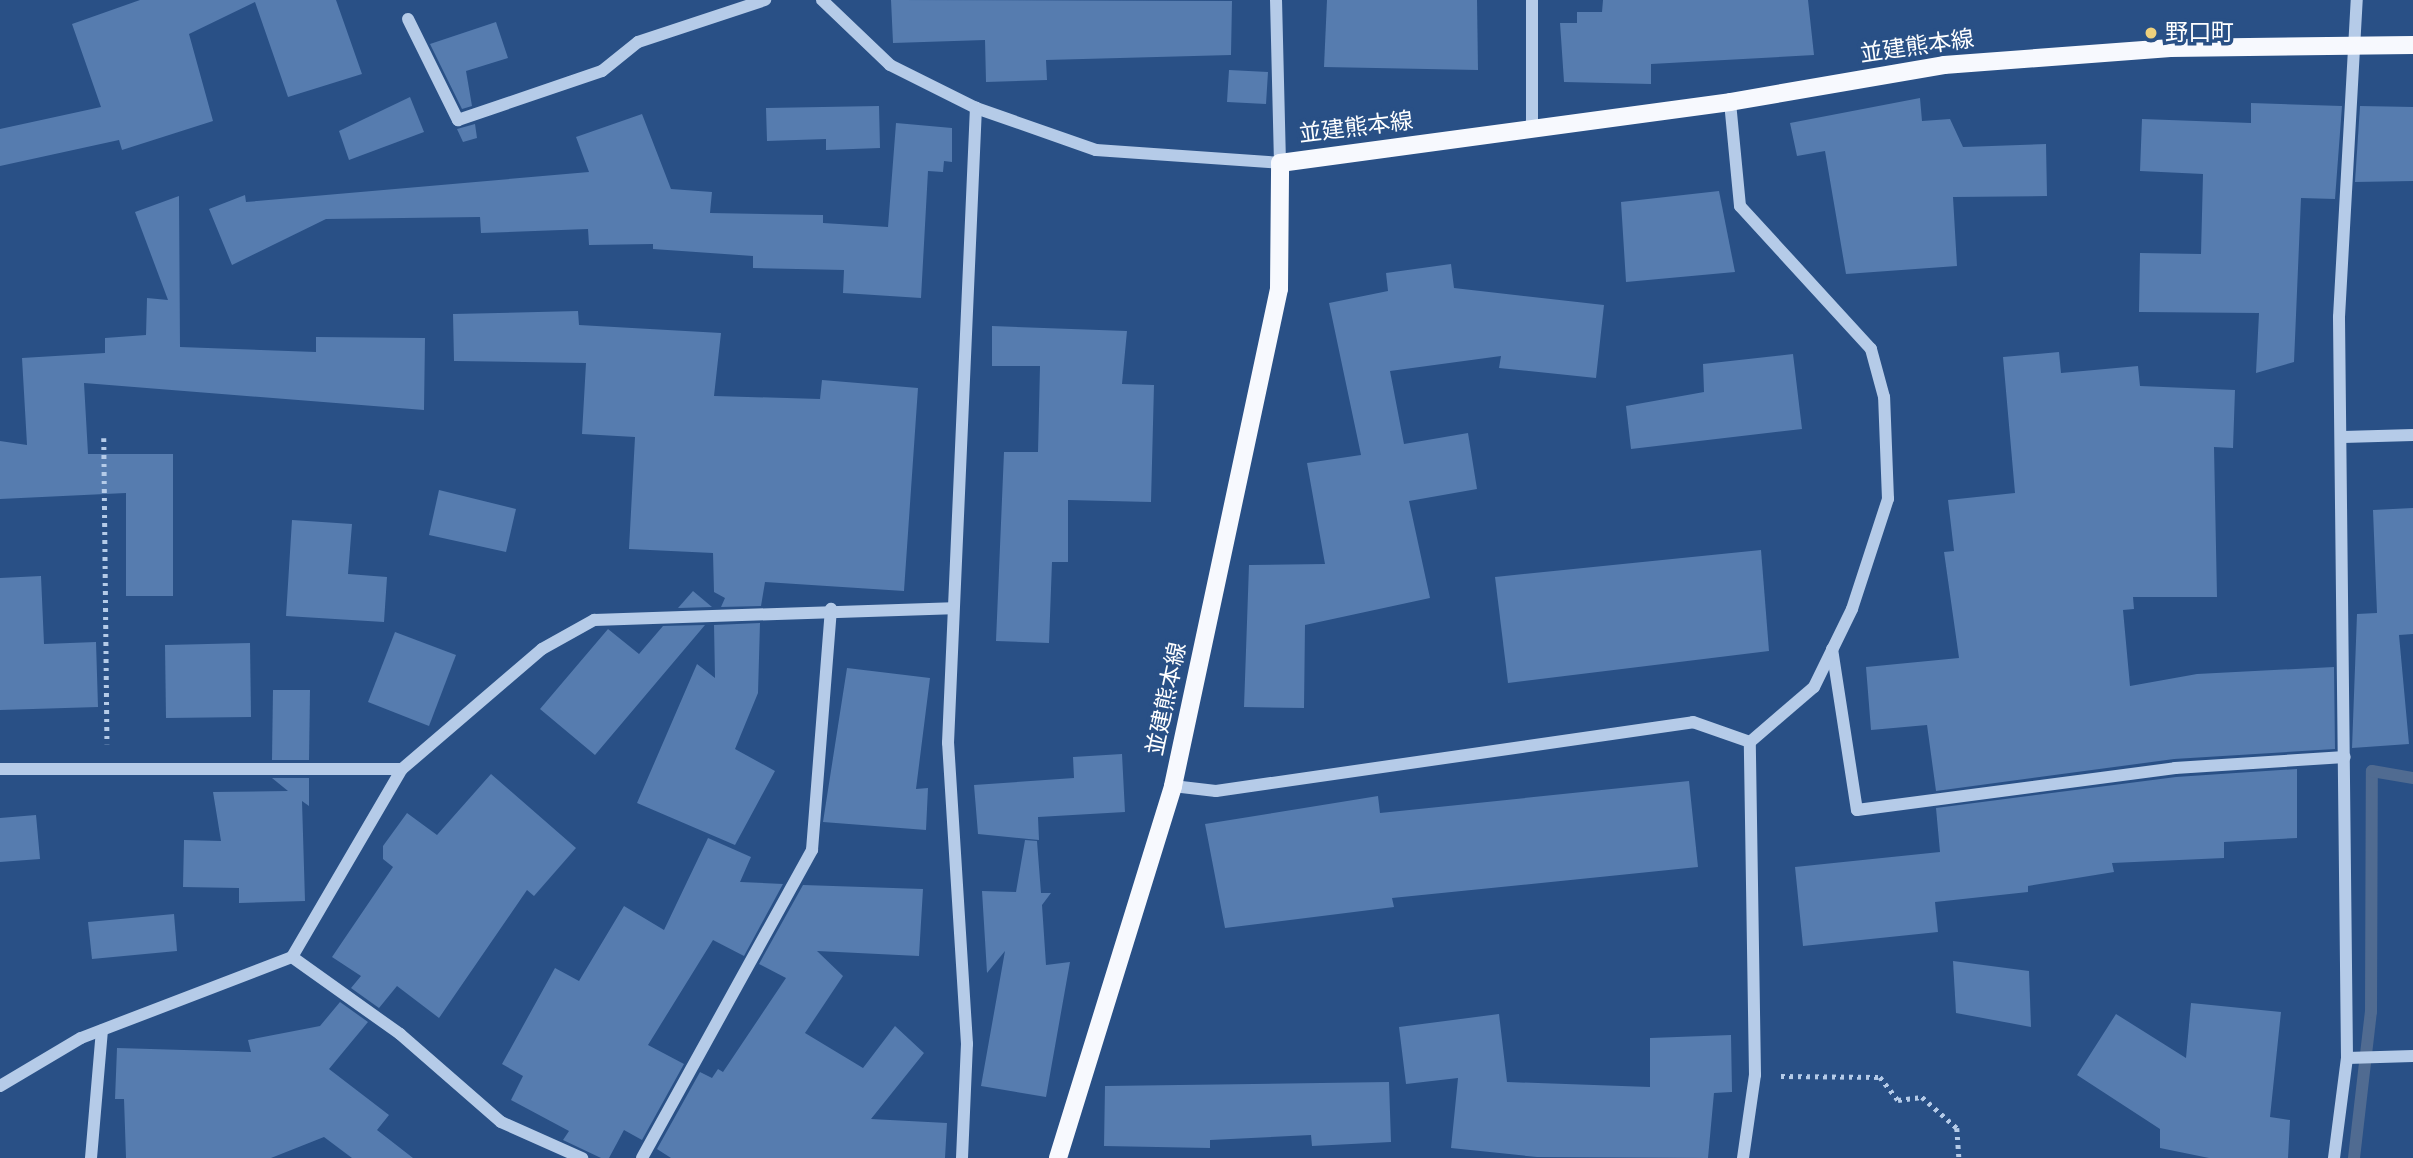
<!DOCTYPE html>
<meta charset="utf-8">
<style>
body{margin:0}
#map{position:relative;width:2413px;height:1158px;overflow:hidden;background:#295086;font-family:Karla,"Noto Sans JP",sans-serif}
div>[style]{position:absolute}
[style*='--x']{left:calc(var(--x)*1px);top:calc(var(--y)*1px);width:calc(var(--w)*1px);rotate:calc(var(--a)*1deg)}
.stream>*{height:12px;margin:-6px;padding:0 6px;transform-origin:6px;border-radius:6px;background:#506b91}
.building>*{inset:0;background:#567caf}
.path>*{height:4.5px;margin-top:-2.25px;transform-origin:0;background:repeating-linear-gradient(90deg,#b5cbe8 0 3.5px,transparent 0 8.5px)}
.minor>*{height:12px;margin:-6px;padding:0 6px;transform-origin:6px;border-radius:6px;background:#b5cbe8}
.major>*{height:18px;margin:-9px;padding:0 9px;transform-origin:9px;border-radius:9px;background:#f7f9fe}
.dots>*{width:19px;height:19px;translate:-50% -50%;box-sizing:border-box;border:4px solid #295086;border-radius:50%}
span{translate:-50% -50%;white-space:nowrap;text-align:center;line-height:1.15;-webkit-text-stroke:7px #295086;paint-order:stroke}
.poi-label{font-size:23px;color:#fff}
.left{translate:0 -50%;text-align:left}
.street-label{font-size:23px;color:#fff}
</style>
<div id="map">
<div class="stream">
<div style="--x:2354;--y:1158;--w:147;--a:-83.4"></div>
<div style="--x:2371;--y:1012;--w:241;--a:-89.8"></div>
<div style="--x:2372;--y:771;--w:42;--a:9.7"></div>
</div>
<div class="building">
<div style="clip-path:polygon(140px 0,336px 0,362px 74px,288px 97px,255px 2px,189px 34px,213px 121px,122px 150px,119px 140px,0 166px,0 129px,101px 107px,72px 24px)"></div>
<div style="clip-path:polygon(891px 0,1232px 1px,1231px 55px,1046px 60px,1047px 80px,986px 82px,985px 40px,893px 43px)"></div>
<div style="clip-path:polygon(1327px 0,1477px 0,1478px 70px,1324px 67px)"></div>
<div style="clip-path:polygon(1603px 0,1808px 0,1814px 55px,1651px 64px,1651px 84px,1564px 82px,1560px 23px,1577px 23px,1577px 12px,1602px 12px)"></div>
<div style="clip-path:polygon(496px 22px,508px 58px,466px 71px,472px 106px,462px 109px,430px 44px)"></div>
<div style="clip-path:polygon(1229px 70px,1268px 72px,1266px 104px,1227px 102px)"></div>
<div style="clip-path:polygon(410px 97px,424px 132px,349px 160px,339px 131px)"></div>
<div style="clip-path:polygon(1920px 98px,1922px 121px,1950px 119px,1963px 147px,2046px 144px,2047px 196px,1953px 197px,1957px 266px,1846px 274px,1825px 151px,1797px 156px,1790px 123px)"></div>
<div style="clip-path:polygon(2251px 103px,2342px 106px,2335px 199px,2301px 198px,2294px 362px,2256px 373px,2259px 313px,2139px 312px,2140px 253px,2201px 254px,2203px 174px,2140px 171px,2142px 119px,2251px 123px)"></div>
<div style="clip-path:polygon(879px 106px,880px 148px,826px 150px,826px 139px,767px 141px,766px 108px)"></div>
<div style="clip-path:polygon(2360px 106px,2413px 107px,2413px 181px,2355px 182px)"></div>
<div style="clip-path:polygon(642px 114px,671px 189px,712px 192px,710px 213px,823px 215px,823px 223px,888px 227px,896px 123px,952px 128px,952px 162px,944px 161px,943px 172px,928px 171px,921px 298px,843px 293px,844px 270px,753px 268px,753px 256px,653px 249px,653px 244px,589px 245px,588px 229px,481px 233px,480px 217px,326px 219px,232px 265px,209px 209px,245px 195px,246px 202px,589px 172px,576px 137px)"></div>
<div style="clip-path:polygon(475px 124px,477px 138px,463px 142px,457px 129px)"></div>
<div style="clip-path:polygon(1719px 191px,1735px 272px,1626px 282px,1621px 202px)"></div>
<div style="clip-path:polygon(179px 196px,180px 347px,316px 352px,316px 337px,425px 338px,424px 410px,84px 383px,88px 454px,173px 454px,173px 596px,126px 596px,126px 493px,0 499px,0 441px,27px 445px,22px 358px,105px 353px,105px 338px,146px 335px,147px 298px,168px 300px,135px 212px)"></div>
<div style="clip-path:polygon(1451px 264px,1454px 288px,1604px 305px,1596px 378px,1499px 368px,1501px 356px,1390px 371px,1404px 444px,1468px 433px,1477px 489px,1409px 501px,1430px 598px,1305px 625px,1304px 708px,1244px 707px,1249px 565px,1325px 564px,1307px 463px,1361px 455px,1329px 303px,1388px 291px,1386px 273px)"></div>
<div style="clip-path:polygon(578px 311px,579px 325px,721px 333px,714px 396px,820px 399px,822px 380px,918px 388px,904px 591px,765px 582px,761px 606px,721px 607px,725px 598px,714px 592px,713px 553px,629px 549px,635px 437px,582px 434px,586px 363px,454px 361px,453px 314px)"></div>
<div style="clip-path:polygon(992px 326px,1127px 331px,1122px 384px,1154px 385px,1151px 502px,1068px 500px,1068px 562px,1052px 562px,1049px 643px,996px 641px,1004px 452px,1038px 452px,1040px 366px,992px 366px)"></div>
<div style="clip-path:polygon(2059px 352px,2061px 373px,2138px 366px,2140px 386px,2235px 390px,2233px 448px,2214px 447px,2217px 597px,2133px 597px,2134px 609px,2123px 610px,2130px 686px,2197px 674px,2334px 667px,2335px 749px,2174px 759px,1936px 791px,1927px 725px,1871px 730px,1866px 667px,1959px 658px,1944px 552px,1954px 551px,1948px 500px,2015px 493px,2003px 357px)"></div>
<div style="clip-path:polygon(1793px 354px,1802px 429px,1631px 449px,1626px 406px,1704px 392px,1703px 364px)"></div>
<div style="clip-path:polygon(439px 490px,516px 509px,506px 552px,429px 535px)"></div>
<div style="clip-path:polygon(2413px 508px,2413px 634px,2399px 635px,2409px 744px,2352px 748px,2357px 614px,2377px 613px,2373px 510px)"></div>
<div style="clip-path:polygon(292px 520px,352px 524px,348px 574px,387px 577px,384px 622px,286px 616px)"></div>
<div style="clip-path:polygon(1761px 550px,1769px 651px,1508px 683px,1495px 577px)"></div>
<div style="clip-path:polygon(41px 576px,44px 644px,96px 642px,98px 707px,0 710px,0 578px)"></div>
<div style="clip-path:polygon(693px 591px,712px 607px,678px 608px)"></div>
<div style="clip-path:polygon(760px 623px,758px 693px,735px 749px,775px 771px,735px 845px,637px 803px,697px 664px,715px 678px,714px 625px)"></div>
<div style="clip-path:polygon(705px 625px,595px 755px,540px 709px,608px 629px,639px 654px,663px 626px)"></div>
<div style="clip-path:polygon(395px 632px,456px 655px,429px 726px,368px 702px)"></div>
<div style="clip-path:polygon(250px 643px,251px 717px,166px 718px,165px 645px)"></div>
<div style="clip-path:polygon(847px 668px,930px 678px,916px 789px,928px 788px,926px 830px,823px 822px)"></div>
<div style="clip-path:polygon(273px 690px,310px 690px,309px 760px,272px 760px)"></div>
<div style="clip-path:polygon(1122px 754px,1125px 812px,1038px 817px,1039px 840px,978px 834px,974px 785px,1074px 778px,1073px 757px)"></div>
<div style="clip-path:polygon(2297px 769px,2297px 838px,2224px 842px,2224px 858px,2112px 863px,2114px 872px,2028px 886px,2028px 892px,1935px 902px,1938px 932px,1803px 946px,1795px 867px,1940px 852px,1936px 808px,2176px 777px)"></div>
<div style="clip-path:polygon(491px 774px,576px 848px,534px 896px,527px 890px,439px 1018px,397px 986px,379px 1008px,351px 988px,361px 976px,332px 957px,393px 867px,383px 859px,383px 846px,407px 813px,437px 835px)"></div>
<div style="clip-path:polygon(309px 778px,309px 806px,302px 801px,305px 901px,239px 903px,239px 888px,183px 887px,184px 840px,221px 841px,213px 792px,288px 791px,272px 778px)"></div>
<div style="clip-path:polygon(1689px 781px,1698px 867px,1392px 898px,1394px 907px,1225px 928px,1205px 824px,1378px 796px,1380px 813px)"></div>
<div style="clip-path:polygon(36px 815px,40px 859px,0 862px,0 818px)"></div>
<div style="clip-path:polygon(708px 838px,751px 857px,740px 882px,783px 884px,744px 956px,713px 940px,648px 1045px,684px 1064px,642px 1140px,624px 1130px,609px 1158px,601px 1158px,563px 1140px,569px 1131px,511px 1100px,523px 1076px,502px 1064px,555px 968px,579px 981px,624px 906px,664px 930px)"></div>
<div style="clip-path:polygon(1025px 840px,1037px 841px,1041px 893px,1051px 893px,1042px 905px,1046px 965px,1070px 962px,1046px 1097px,981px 1086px,1005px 951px,987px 973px,982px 891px,1016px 892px)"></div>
<div style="clip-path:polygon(803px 885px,923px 889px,919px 956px,817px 951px,843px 976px,805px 1033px,863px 1068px,895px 1026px,924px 1053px,871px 1119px,947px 1123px,945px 1158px,671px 1158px,657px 1149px,700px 1072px,712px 1078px,718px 1069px,723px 1072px,786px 978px,759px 964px)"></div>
<div style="clip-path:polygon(174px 914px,177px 951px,92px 959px,88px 922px)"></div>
<div style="clip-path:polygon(1953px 961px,2029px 971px,2031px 1027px,1956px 1013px)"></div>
<div style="clip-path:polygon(340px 1002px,368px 1022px,329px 1069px,389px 1115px,377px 1130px,413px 1158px,352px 1158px,324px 1137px,271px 1158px,126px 1158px,124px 1099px,115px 1099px,117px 1048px,251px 1052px,248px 1040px,320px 1026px)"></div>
<div style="clip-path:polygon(2191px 1003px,2281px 1012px,2270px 1117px,2290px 1120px,2288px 1158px,2209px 1158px,2160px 1148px,2160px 1129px,2077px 1075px,2116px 1014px,2186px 1058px)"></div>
<div style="clip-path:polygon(1499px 1014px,1507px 1082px,1650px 1087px,1650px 1038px,1731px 1035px,1732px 1092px,1714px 1093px,1708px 1158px,1537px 1157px,1451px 1148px,1458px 1078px,1406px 1084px,1399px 1027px)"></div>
<div style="clip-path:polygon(1389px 1082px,1391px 1142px,1312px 1146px,1311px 1135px,1210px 1140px,1210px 1148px,1104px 1146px,1105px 1086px)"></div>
</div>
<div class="path">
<div style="--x:104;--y:438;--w:306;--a:89.4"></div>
<div style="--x:1781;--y:1076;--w:99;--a:0.6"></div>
<div style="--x:1880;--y:1077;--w:29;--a:52"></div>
<div style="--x:1898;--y:1100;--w:24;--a:-7"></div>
<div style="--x:1922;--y:1097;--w:47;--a:41.5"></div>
<div style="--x:1957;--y:1128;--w:30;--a:86"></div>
</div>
<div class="minor">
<div style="--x:822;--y:0;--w:94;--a:43.7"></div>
<div style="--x:890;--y:65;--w:96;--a:26.6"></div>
<div style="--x:976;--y:108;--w:127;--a:19.3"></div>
<div style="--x:1096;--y:150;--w:184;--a:4"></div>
<div style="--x:1280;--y:163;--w:163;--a:-91.4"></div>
<div style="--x:1532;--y:0;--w:128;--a:90"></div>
<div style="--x:408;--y:19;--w:113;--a:63.7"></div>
<div style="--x:458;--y:120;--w:152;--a:-18.8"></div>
<div style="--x:602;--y:71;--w:46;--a:-38.9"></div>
<div style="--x:638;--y:42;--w:134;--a:-18.3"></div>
<div style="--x:2343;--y:437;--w:70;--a:-1.6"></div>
<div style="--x:1832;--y:649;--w:163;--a:81.2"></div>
<div style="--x:1857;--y:810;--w:321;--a:-7.5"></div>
<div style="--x:2175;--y:768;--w:170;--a:-3.7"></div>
<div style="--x:0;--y:769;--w:402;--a:0"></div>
<div style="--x:1173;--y:786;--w:43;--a:6.6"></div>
<div style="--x:1216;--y:791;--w:482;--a:-8.2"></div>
<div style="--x:1693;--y:722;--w:60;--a:19.3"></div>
<div style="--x:1750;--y:742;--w:84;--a:-40.7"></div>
<div style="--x:1814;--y:687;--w:87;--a:-64"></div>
<div style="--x:1852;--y:609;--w:116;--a:-71.9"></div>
<div style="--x:1888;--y:499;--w:102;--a:-92.2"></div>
<div style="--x:1884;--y:397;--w:50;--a:-105.2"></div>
<div style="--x:1871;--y:349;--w:194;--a:-132.5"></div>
<div style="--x:1740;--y:206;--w:104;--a:-95.5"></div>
<div style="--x:292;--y:957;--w:133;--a:35.5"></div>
<div style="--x:400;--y:1034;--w:134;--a:41.1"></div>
<div style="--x:501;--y:1122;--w:89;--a:24"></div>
<div style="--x:2347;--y:1058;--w:66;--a:-1.7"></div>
<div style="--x:0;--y:1086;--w:94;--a:-30.7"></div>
<div style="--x:81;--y:1038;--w:226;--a:-21"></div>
<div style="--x:292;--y:957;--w:218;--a:-59.7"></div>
<div style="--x:402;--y:769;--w:184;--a:-40.6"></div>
<div style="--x:542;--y:649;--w:60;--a:-29.1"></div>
<div style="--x:594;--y:620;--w:358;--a:-1.9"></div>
<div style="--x:91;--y:1158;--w:128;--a:-85.1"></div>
<div style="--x:642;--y:1158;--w:352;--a:-61.1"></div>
<div style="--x:812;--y:850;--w:242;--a:-85.5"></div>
<div style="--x:962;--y:1158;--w:114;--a:-87.5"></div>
<div style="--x:967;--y:1044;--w:302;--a:-93.6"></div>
<div style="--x:948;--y:743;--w:636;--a:-87.48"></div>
<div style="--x:1743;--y:1158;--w:84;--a:-81.8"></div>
<div style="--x:1755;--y:1075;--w:333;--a:-90.9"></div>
<div style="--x:2334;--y:1158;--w:101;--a:-82.6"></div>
<div style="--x:2347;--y:1058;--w:741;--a:-90.62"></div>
<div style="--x:2339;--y:317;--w:318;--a:-86.8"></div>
</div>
<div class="major">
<div style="--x:1058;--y:1158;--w:389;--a:-72.8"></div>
<div style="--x:1173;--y:786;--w:508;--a:-77.96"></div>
<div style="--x:1279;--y:289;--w:126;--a:-89.5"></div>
<div style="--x:1280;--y:163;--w:454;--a:-7.7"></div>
<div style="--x:1730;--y:102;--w:217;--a:-9.8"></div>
<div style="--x:1944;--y:65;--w:227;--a:-4.3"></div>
<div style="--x:2170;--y:48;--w:243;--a:-0.7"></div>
</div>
<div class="dots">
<div style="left:2151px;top:33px;background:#eed07c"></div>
</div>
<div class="poi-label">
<span class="left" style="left:2165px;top:33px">野口町</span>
</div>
<div class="street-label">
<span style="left:1917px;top:47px;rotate:-8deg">並建熊本線</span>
<span style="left:1356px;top:128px;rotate:-7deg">並建熊本線</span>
<span style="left:1167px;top:699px;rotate:-78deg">並建熊本線</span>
</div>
</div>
